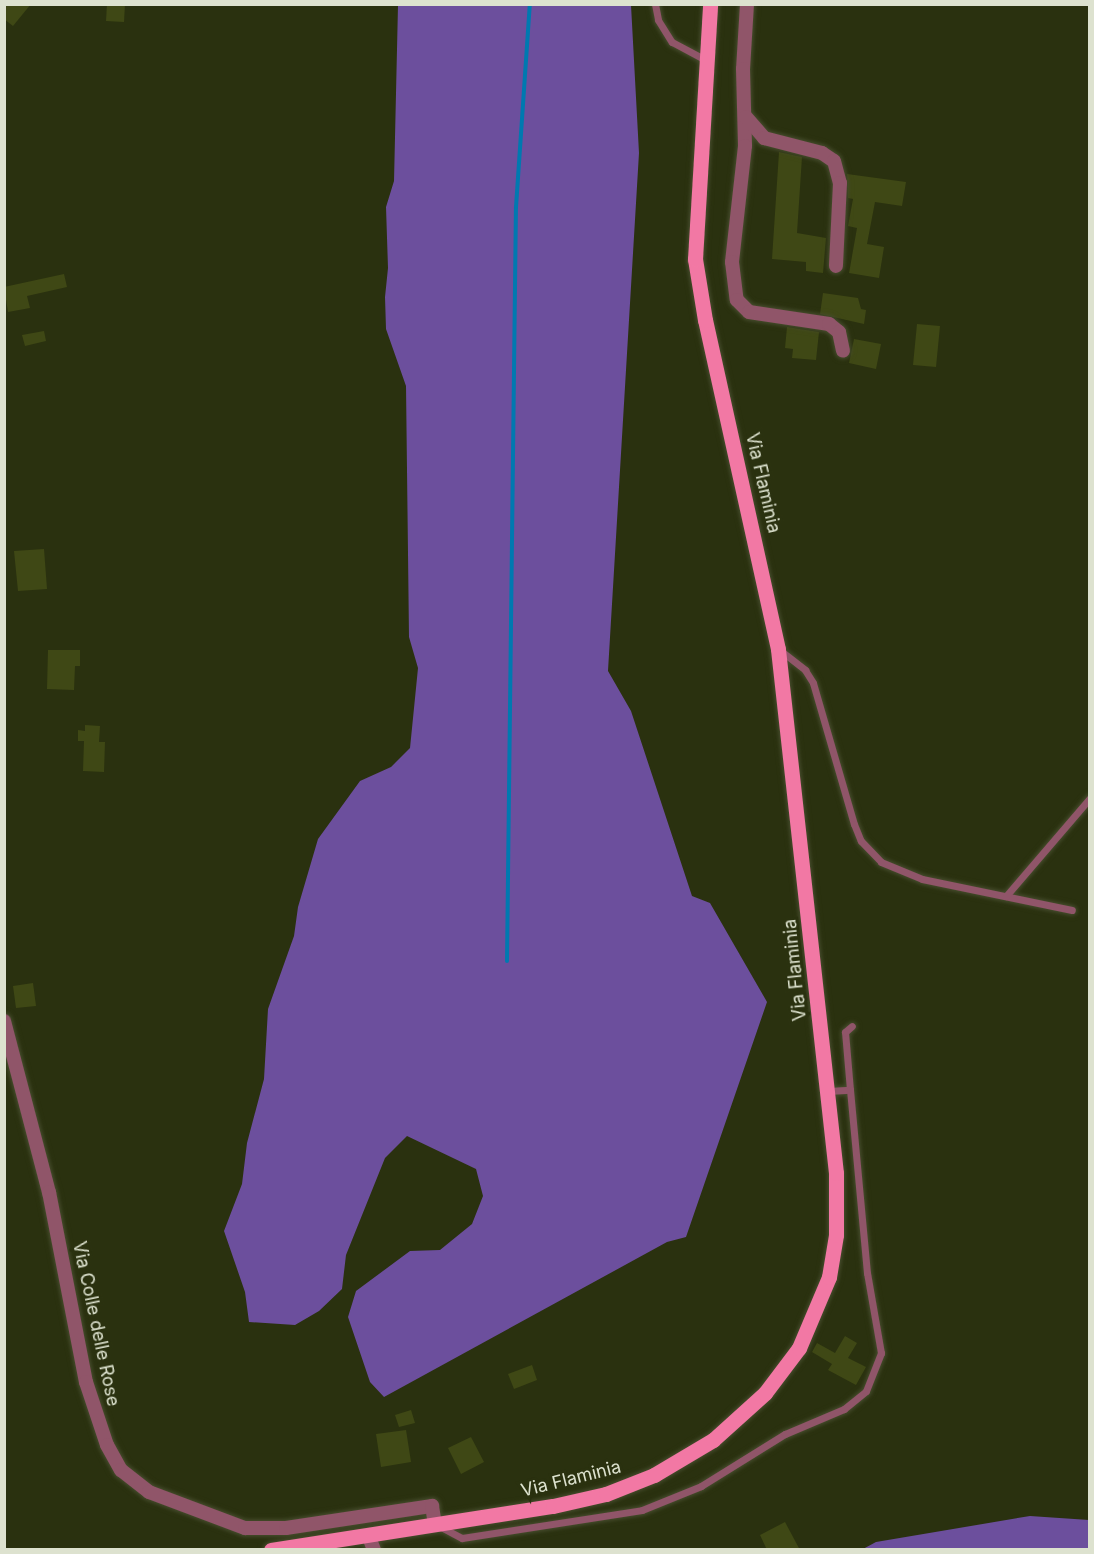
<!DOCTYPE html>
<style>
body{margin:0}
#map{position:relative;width:1094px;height:1554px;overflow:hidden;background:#2a310f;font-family:Inter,sans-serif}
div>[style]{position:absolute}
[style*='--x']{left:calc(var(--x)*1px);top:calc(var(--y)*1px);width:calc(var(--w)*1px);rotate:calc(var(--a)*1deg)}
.forest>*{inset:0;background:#6c4f9d}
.stream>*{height:4px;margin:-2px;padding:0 2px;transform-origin:2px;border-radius:2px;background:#0079b0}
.building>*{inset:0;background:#3f4815}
.roads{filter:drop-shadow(0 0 2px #474d2e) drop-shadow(0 0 2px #474d2e)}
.service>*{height:7px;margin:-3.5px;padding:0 3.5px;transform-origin:3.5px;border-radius:3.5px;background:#905569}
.minor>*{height:14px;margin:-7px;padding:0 7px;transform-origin:7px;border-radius:7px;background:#905569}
.primary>*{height:15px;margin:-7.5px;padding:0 7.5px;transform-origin:7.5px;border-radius:7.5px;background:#f278a4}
span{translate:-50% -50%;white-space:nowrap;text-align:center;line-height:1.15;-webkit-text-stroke:6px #2a310f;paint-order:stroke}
.street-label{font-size:18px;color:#dde2cf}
.frame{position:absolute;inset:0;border:6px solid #dde2cf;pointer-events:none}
</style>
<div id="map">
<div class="forest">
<div style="clip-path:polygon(398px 5px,631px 5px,639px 153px,608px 671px,631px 711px,692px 896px,710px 903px,767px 1002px,686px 1237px,667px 1242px,384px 1397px,370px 1382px,348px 1317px,356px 1291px,410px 1251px,440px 1250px,472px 1224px,483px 1196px,476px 1169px,407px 1136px,385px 1158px,346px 1255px,342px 1289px,319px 1311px,295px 1325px,249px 1322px,245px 1292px,224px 1231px,242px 1184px,247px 1143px,264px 1079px,268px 1009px,294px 936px,298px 907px,318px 839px,360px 781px,391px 767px,410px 748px,418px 668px,409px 637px,406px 386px,386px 329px,385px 297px,388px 268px,386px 207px,394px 181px)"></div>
<div style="clip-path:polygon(1030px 1516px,1089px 1520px,1089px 1549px,863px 1549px,876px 1542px)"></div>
</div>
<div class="stream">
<div style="--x:507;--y:961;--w:754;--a:-89.32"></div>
<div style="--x:516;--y:207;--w:203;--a:-86.1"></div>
</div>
<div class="building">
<div style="clip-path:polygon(4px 4px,31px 4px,13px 26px,4px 19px)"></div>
<div style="clip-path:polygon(107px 4px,125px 4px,124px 22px,106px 21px)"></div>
<div style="clip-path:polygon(779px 152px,802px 157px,797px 233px,826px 238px,823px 273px,806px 271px,806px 262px,772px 259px)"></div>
<div style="clip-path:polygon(847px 174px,906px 182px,902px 206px,875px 202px,867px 244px,884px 247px,879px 278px,849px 273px,857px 228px,848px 226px,853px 199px,848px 198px)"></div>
<div style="clip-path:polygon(64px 274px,67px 287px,27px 296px,30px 308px,8px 312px,4px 287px)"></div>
<div style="clip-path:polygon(823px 293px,858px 298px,861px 309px,866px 310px,864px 324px,820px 314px)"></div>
<div style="clip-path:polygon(917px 324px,940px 326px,936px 367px,913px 365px)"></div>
<div style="clip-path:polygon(787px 327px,819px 332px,816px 360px,792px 358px,793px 349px,785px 348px)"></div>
<div style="clip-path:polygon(44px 331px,46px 341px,25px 346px,22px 335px)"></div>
<div style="clip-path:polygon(854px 339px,881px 344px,876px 369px,849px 363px)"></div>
<div style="clip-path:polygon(44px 549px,47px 589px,18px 591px,14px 551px)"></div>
<div style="clip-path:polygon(48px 650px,80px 650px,80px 666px,75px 666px,74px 690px,47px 689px)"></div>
<div style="clip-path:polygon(85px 725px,100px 726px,99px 742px,105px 742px,104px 772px,83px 771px,84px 741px,78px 741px,78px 730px,85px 731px)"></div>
<div style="clip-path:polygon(33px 983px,36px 1006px,16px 1008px,13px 986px)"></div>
<div style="clip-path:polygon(845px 1336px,857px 1343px,848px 1358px,866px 1367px,856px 1385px,828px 1370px,832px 1364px,812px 1352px,817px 1343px,835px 1353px)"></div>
<div style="clip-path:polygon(532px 1365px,537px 1380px,514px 1389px,508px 1374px)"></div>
<div style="clip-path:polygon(411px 1410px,415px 1423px,399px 1427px,395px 1415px)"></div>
<div style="clip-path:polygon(406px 1430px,411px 1462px,381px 1467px,376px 1434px)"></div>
<div style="clip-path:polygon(471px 1437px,484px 1462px,461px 1474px,448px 1448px)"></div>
<div style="clip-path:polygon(785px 1522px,800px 1550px,767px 1550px,760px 1535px)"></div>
</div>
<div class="roads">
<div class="service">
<div style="--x:655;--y:4;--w:16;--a:79"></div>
<div style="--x:658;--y:20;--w:26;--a:58"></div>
<div style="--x:672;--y:42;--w:38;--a:28"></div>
<div style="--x:781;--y:651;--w:31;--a:38"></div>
<div style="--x:805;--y:670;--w:15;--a:58"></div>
<div style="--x:813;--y:683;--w:147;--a:73.8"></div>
<div style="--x:854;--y:824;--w:18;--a:68"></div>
<div style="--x:861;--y:841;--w:29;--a:46"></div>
<div style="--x:881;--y:862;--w:44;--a:22.5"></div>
<div style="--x:922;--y:879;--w:153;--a:11.7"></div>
<div style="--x:1006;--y:896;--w:129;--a:-49.4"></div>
<div style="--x:828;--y:1091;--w:22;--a:-3"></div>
<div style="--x:850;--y:1090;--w:58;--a:-94.9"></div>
<div style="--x:845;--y:1032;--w:9;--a:-41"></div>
<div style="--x:439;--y:1526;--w:26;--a:28"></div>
<div style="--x:462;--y:1538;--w:182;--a:-8.8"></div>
<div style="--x:642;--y:1510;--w:64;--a:-22.1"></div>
<div style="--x:701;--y:1486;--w:99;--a:-31.8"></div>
<div style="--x:785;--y:1434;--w:64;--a:-23"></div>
<div style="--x:844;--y:1409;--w:28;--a:-39"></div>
<div style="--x:866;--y:1391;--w:41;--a:-68.5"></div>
<div style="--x:881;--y:1353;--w:81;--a:-99.9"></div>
<div style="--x:867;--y:1273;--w:184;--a:-95.3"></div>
</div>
<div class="minor">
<div style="--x:747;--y:4;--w:65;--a:93.5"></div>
<div style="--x:743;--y:69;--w:77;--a:88.5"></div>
<div style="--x:745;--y:146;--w:117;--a:96.4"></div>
<div style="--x:732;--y:262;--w:38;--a:83"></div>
<div style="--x:737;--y:300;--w:17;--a:45"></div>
<div style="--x:749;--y:312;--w:81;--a:8.5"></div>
<div style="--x:829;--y:324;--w:13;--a:39"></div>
<div style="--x:839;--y:332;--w:19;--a:78"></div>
<div style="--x:746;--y:117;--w:28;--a:49"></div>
<div style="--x:764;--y:138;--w:60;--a:14.5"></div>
<div style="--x:822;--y:153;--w:14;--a:34"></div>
<div style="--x:834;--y:161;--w:23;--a:75"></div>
<div style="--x:840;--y:183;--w:83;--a:92.8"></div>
<div style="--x:4;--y:1021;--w:177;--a:75.3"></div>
<div style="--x:49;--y:1192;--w:194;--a:79"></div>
<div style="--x:86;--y:1382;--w:66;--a:71.6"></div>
<div style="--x:107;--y:1445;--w:29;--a:61"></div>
<div style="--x:121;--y:1470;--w:36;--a:38"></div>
<div style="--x:149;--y:1492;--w:103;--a:20.6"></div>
<div style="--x:245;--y:1528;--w:41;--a:0"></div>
<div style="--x:286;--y:1528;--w:148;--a:-8.6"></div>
<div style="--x:432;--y:1506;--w:18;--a:81"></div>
<div style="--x:369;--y:1537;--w:14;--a:69"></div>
</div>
<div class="primary">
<div style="--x:271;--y:1550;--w:285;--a:-8.9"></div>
<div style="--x:553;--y:1506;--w:54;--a:-12.8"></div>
<div style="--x:606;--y:1494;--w:52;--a:-21.6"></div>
<div style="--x:654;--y:1475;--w:69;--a:-30.7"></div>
<div style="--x:713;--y:1440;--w:70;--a:-42.1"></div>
<div style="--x:765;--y:1393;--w:56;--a:-52.9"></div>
<div style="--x:799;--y:1348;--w:77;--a:-67.1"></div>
<div style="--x:829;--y:1277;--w:43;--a:-80.5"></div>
<div style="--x:836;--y:1235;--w:62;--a:-90"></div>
<div style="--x:836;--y:1173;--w:527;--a:-96.32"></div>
<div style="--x:778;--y:649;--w:337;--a:-102.5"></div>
<div style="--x:705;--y:320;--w:62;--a:-99.3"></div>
<div style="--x:695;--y:259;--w:255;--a:-86.6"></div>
</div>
</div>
<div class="street-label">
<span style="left:763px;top:483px;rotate:77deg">Via Flaminia</span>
<span style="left:795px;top:970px;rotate:-96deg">Via Flaminia</span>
<span style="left:96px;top:1324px;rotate:78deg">Via Colle delle Rose</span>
<span style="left:571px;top:1479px;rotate:-14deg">Via Flaminia</span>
</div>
<div class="frame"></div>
</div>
